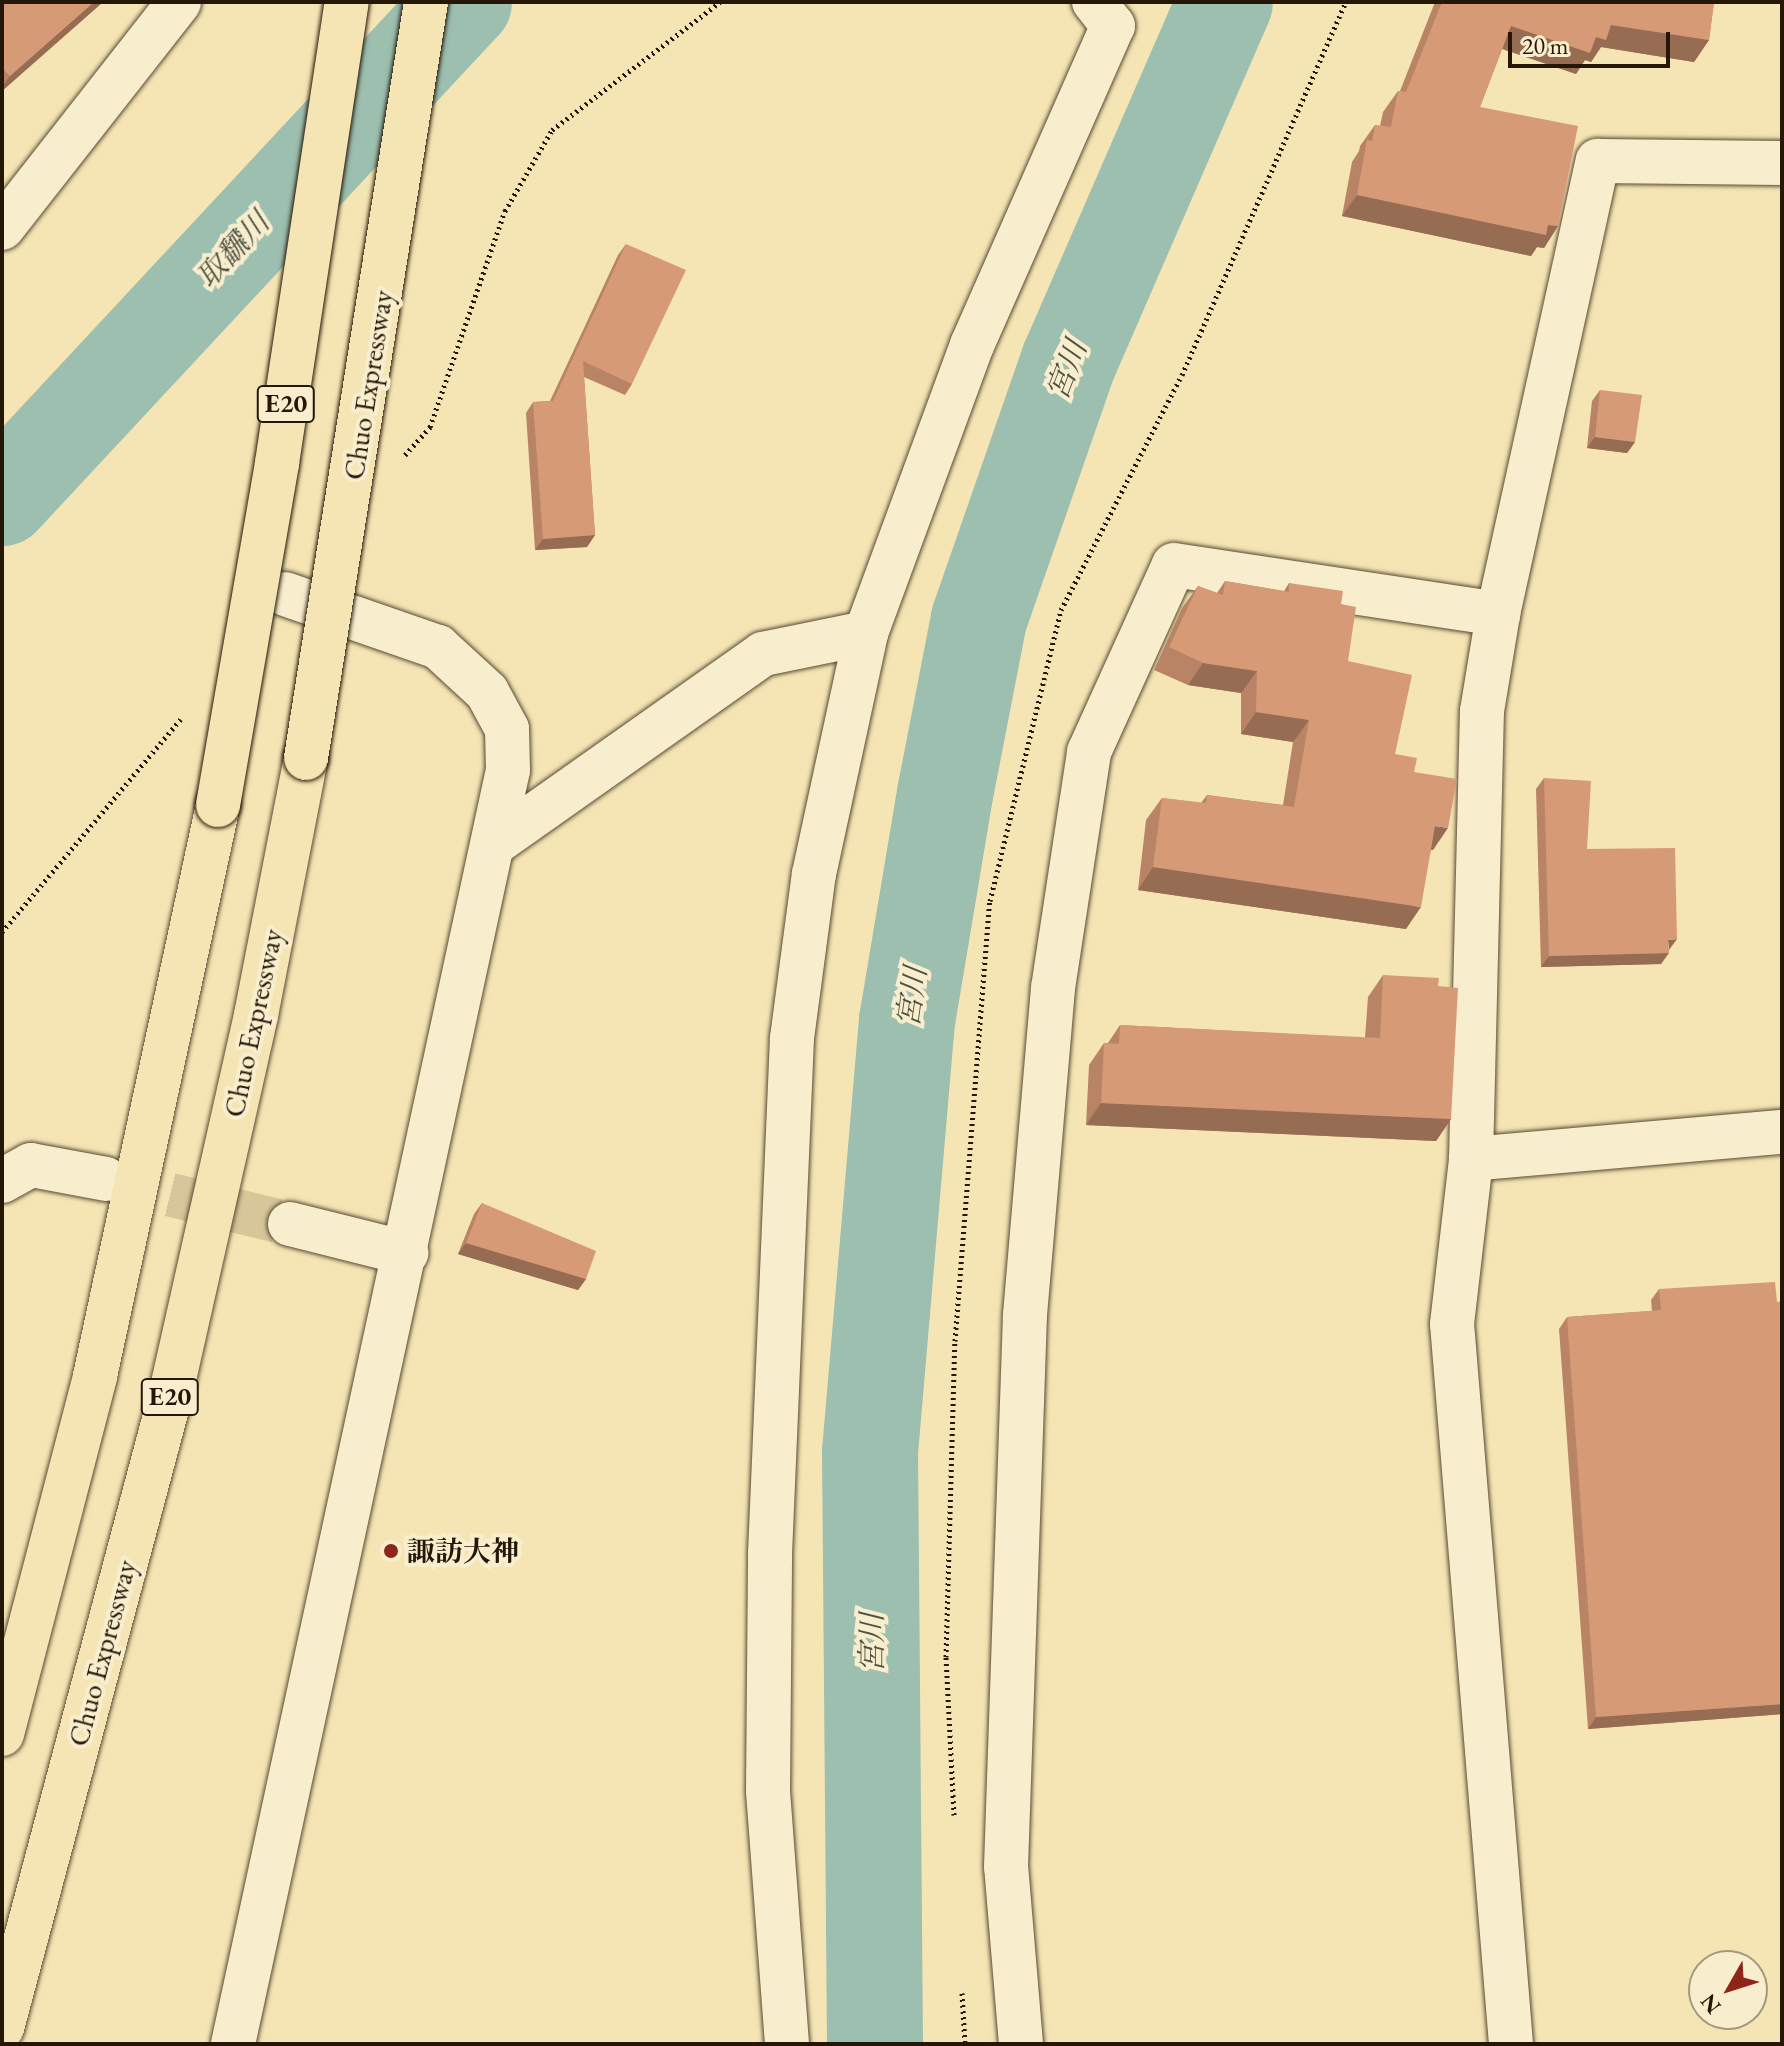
<!DOCTYPE html>
<meta charset="utf-8">
<style>
body{margin:0}
#map{position:relative;width:1784px;height:2046px;overflow:hidden;background:#f5e5b4;font-family:"EB Garamond","Noto Serif JP",serif}
div>[style]{position:absolute}
[style*='--x']{left:calc(var(--x)*1px);top:calc(var(--y)*1px);width:calc(var(--w)*1px);rotate:calc(var(--a)*1deg)}
.river>*{height:96px;margin:-48px;padding:0 48px;transform-origin:48px;border-radius:48px;background:#9cbfb0}
.street-tunnel>*{height:44px;margin-top:-22px;transform-origin:0;background:repeating-linear-gradient(90deg,#d6c69a 0 44px,transparent 0 66px)}
.path>*{height:5px;margin-top:-2.5px;transform-origin:0;background:repeating-linear-gradient(90deg,#251708 0 2px,transparent 0 6px)}
.roads{filter:drop-shadow(0 0 2px #594a33) drop-shadow(0 0 2px #594a33)}
.street>*{height:44px;margin:-22px;padding:0 22px;transform-origin:22px;border-radius:22px;background:#f8eece}
.highway>*{height:44px;margin:-22px;padding:0 22px;transform-origin:22px;border-radius:22px;background:#f5e5b4}
.bridges{filter:drop-shadow(0 0 2px #251708) drop-shadow(0 0 2px #251708)}
.highway-bridge>*{height:44px;margin:-22px;padding:0 22px;transform-origin:22px;border-radius:22px;background:#f5e5b4}
.wall>*{inset:0;background:#b98466}
.shaded-wall>*{inset:0;background:#966c53}
.building>*{inset:0;background:#d79a77}
.dots>*{width:22px;height:22px;translate:-50% -50%;box-sizing:border-box;border:4px solid #f8eece;border-radius:50%}
span{translate:-50% -50%;white-space:nowrap;text-align:center;line-height:1.15;-webkit-text-stroke:8px #f8eece;paint-order:stroke}
.shield-label span{padding:2px 6px;background:#f8eece;border:2px solid;border-radius:6px;-webkit-text-stroke-width:0}
.shield-label{font-size:26px;color:#251708;font-weight:700}
.street-label{font-size:28px;color:#251708}
.poi-label{font-size:28px;color:#251708;font-weight:700}
.left{translate:0 -50%;text-align:left}
.water-label{font-size:30px;color:#4f5243;font-style:italic}
.frame{position:absolute;inset:0;border:4px solid #251708;pointer-events:none}
.north{position:absolute;left:1688px;top:1950px;width:80px;height:80px;box-sizing:border-box;background:#f8eece;border:2px solid #a4987f;border-radius:50%;rotate:231deg;font-size:22px;font-weight:700;line-height:32px;text-align:center;color:#251708}
.north::after{content:'';display:block;margin:auto;width:28px;height:36px;background:#8f2418;clip-path:polygon(50% 0,100% 100%,50% 72%,0 100%)}
.scale{position:absolute;left:1508px;top:32px;width:162px;height:36px;box-sizing:border-box;border:4px solid #251708;border-top:0;padding-left:10px;font-size:24px;line-height:28px;white-space:nowrap;color:#251708;-webkit-text-stroke:6px #f8eece;paint-order:stroke}
</style>
<div id="map">
<div class="river">
<div style="--x:2;--y:498;--w:678;--a:-47.03"></div>
<div style="--x:875;--y:2044;--w:592;--a:-90.48"></div>
<div style="--x:870;--y:1452;--w:433;--a:-85.1"></div>
<div style="--x:907;--y:1021;--w:230;--a:-80.5"></div>
<div style="--x:945;--y:794;--w:178;--a:-79"></div>
<div style="--x:979;--y:619;--w:273;--a:-70.8"></div>
<div style="--x:1069;--y:361;--w:391;--a:-66.5"></div>
</div>
<div class="street-tunnel">
<div style="--x:106;--y:1179;--w:189;--a:13.7"></div>
</div>
<div class="path">
<div style="--x:405;--y:455;--w:38;--a:-48"></div>
<div style="--x:430;--y:427;--w:229;--a:-70.9"></div>
<div style="--x:505;--y:211;--w:94;--a:-59.9"></div>
<div style="--x:552;--y:130;--w:211;--a:-37.3"></div>
<div style="--x:2;--y:932;--w:278;--a:-50"></div>
<div style="--x:954;--y:1815;--w:158;--a:-92.9"></div>
<div style="--x:946;--y:1657;--w:316;--a:-88.4"></div>
<div style="--x:955;--y:1341;--w:441;--a:-85.5"></div>
<div style="--x:990;--y:901;--w:300;--a:-76.3"></div>
<div style="--x:1061;--y:610;--w:264;--a:-62.8"></div>
<div style="--x:1182;--y:375;--w:407;--a:-66.3"></div>
<div style="--x:962;--y:1993;--w:51;--a:86.6"></div>
</div>
<div class="roads">
<div class="street">
<div style="--x:2;--y:228;--w:287;--a:-51.9"></div>
<div style="--x:495;--y:843;--w:328;--a:-35.2"></div>
<div style="--x:763;--y:654;--w:105;--a:-11.5"></div>
<div style="--x:1471;--y:1159;--w:312;--a:-5"></div>
<div style="--x:2;--y:1181;--w:33;--a:-29"></div>
<div style="--x:31;--y:1165;--w:76;--a:10.6"></div>
<div style="--x:290;--y:1224;--w:120;--a:14"></div>
<div style="--x:233;--y:2044;--w:1303;--a:-77.82"></div>
<div style="--x:508;--y:770;--w:41;--a:-91.4"></div>
<div style="--x:507;--y:729;--w:42;--a:-118.4"></div>
<div style="--x:487;--y:692;--w:67;--a:-137.4"></div>
<div style="--x:438;--y:647;--w:162;--a:-160.9"></div>
<div style="--x:787;--y:2044;--w:254;--a:-94.3"></div>
<div style="--x:768;--y:1791;--w:237;--a:-89.5"></div>
<div style="--x:770;--y:1554;--w:516;--a:-87.56"></div>
<div style="--x:792;--y:1038;--w:165;--a:-82.4"></div>
<div style="--x:814;--y:874;--w:247;--a:-77.8"></div>
<div style="--x:866;--y:633;--w:307;--a:-69.8"></div>
<div style="--x:972;--y:345;--w:349;--a:-66.2"></div>
<div style="--x:1113;--y:26;--w:31;--a:-128"></div>
<div style="--x:1021;--y:2044;--w:178;--a:-94.8"></div>
<div style="--x:1006;--y:1867;--w:552;--a:-88.03"></div>
<div style="--x:1025;--y:1315;--w:328;--a:-85.1"></div>
<div style="--x:1053;--y:988;--w:239;--a:-81.3"></div>
<div style="--x:1089;--y:752;--w:205;--a:-65.6"></div>
<div style="--x:1174;--y:565;--w:328;--a:8.6"></div>
<div style="--x:1511;--y:2044;--w:722;--a:-94.68"></div>
<div style="--x:1452;--y:1324;--w:166;--a:-83.4"></div>
<div style="--x:1471;--y:1159;--w:448;--a:-88.6"></div>
<div style="--x:1482;--y:711;--w:98;--a:-80.6"></div>
<div style="--x:1498;--y:614;--w:464;--a:-77.6"></div>
<div style="--x:1598;--y:161;--w:184;--a:0.6"></div>
</div>
<div class="highway">
<div style="--x:2;--y:1734;--w:370;--a:-75.4"></div>
<div style="--x:95;--y:1376;--w:584;--a:-77.84"></div>
<div style="--x:2;--y:2028;--w:653;--a:-75.09"></div>
<div style="--x:170;--y:1397;--w:392;--a:-77.3"></div>
<div style="--x:256;--y:1015;--w:262;--a:-79"></div>
</div>
</div>
<div class="bridges">
<div class="highway-bridge">
<div style="--x:306;--y:758;--w:765;--a:-80.98"></div>
<div style="--x:218;--y:805;--w:347;--a:-80.2"></div>
<div style="--x:277;--y:463;--w:466;--a:-81.4"></div>
</div>
</div>
<div class="wall">
<div style="clip-path:polygon(2px 2px,103px 2px,2px 91px)"></div>
<div style="clip-path:polygon(1435px 2px,1714px 2px,1709px 40px,1694px 62px,1601px 47px,1591px 62px,1585px 60px,1576px 74px,1502px 49px,1480px 107px,1558px 226px,1544px 248px,1537px 247px,1531px 256px,1342px 216px,1352px 162px,1359px 151px,1360px 146px,1375px 125px,1380px 126px,1383px 112px,1398px 91px,1400px 91px)"></div>
<div style="clip-path:polygon(626px 244px,632px 384px,625px 395px,584px 377px,595px 535px,587px 547px,535px 550px,526px 413px,533px 402px,550px 401px,618px 255px)"></div>
<div style="clip-path:polygon(1600px 390px,1635px 442px,1627px 453px,1587px 448px,1592px 401px)"></div>
<div style="clip-path:polygon(1225px 581px,1284px 591px,1289px 583px,1341px 604px,1348px 661px,1395px 754px,1414px 772px,1433px 850px,1431px 850px,1406px 929px,1138px 890px,1146px 820px,1162px 798px,1201px 803px,1207px 795px,1283px 805px,1293px 742px,1241px 734px,1241px 693px,1188px 685px,1154px 670px,1182px 608px,1198px 586px,1217px 593px)"></div>
<div style="clip-path:polygon(1544px 778px,1587px 849px,1669px 950px,1661px 964px,1541px 967px,1536px 789px)"></div>
<div style="clip-path:polygon(1383px 975px,1438px 986px,1451px 1119px,1436px 1141px,1086px 1125px,1089px 1065px,1104px 1043px,1108px 1043px,1120px 1025px,1365px 1038px,1368px 997px)"></div>
<div style="clip-path:polygon(482px 1203px,586px 1279px,578px 1290px,458px 1254px,474px 1214px)"></div>
<div style="clip-path:polygon(1659px 1289px,1777px 1302px,1782px 1714px,1588px 1729px,1559px 1329px,1567px 1317px,1652px 1311px,1651px 1300px)"></div>
</div>
<div class="shaded-wall">
<div style="clip-path:polygon(94px 2px,103px 2px,2px 91px,2px 87px,10px 76px)"></div>
<div style="clip-path:polygon(1611px 25px,1709px 40px,1694px 62px,1601px 47px,1591px 62px,1585px 60px,1576px 74px,1497px 47px,1511px 26px,1596px 37px)"></div>
<div style="clip-path:polygon(1357px 195px,1548px 225px,1558px 226px,1544px 248px,1537px 247px,1531px 256px,1342px 216px)"></div>
<div style="clip-path:polygon(1595px 437px,1635px 442px,1627px 453px,1587px 448px)"></div>
<div style="clip-path:polygon(595px 535px,587px 547px,535px 550px,543px 539px)"></div>
<div style="clip-path:polygon(1203px 663px,1257px 671px,1241px 693px,1188px 685px)"></div>
<div style="clip-path:polygon(1256px 712px,1309px 720px,1293px 742px,1241px 734px)"></div>
<div style="clip-path:polygon(1435px 826px,1448px 828px,1433px 850px,1419px 848px)"></div>
<div style="clip-path:polygon(1153px 867px,1421px 907px,1406px 929px,1138px 890px)"></div>
<div style="clip-path:polygon(1677px 939px,1669px 950px,1668px 940px)"></div>
<div style="clip-path:polygon(1669px 953px,1661px 964px,1541px 967px,1549px 956px)"></div>
<div style="clip-path:polygon(1101px 1103px,1451px 1119px,1436px 1141px,1086px 1125px)"></div>
<div style="clip-path:polygon(466px 1243px,586px 1279px,578px 1290px,458px 1254px)"></div>
<div style="clip-path:polygon(1782px 1704px,1782px 1714px,1588px 1729px,1596px 1717px)"></div>
</div>
<div class="building">
<div style="clip-path:polygon(2px 2px,94px 2px,10px 76px,2px 68px)"></div>
<div style="clip-path:polygon(1442px 2px,1714px 2px,1709px 40px,1611px 25px,1606px 40px,1596px 37px,1590px 53px,1511px 26px,1480px 107px,1578px 126px,1558px 226px,1548px 225px,1546px 235px,1357px 195px,1367px 140px,1372px 141px,1375px 125px,1391px 127px,1398px 91px,1406px 92px)"></div>
<div style="clip-path:polygon(626px 244px,686px 270px,632px 384px,583px 361px,595px 535px,543px 539px,533px 402px,553px 401px)"></div>
<div style="clip-path:polygon(1600px 390px,1642px 395px,1635px 442px,1595px 437px)"></div>
<div style="clip-path:polygon(1225px 581px,1289px 592px,1289px 583px,1343px 591px,1341px 604px,1356px 607px,1348px 661px,1412px 675px,1395px 754px,1417px 758px,1414px 772px,1457px 779px,1448px 828px,1435px 826px,1421px 907px,1153px 867px,1162px 798px,1206px 803px,1207px 795px,1294px 807px,1309px 720px,1256px 712px,1257px 671px,1203px 663px,1169px 647px,1198px 586px,1223px 595px)"></div>
<div style="clip-path:polygon(1544px 778px,1591px 781px,1587px 849px,1675px 848px,1677px 939px,1668px 940px,1669px 953px,1549px 956px)"></div>
<div style="clip-path:polygon(1383px 975px,1439px 978px,1438px 986px,1458px 988px,1451px 1119px,1101px 1103px,1104px 1043px,1119px 1044px,1120px 1025px,1380px 1038px)"></div>
<div style="clip-path:polygon(482px 1203px,596px 1251px,586px 1279px,466px 1243px)"></div>
<div style="clip-path:polygon(1775px 1282px,1777px 1302px,1782px 1301px,1782px 1704px,1596px 1717px,1567px 1317px,1661px 1310px,1659px 1289px)"></div>
</div>
<div class="dots">
<div style="left:391px;top:1551px;background:#8f2418"></div>
</div>
<div class="shield-label">
<span style="left:286px;top:404px">E20</span>
<span style="left:170px;top:1397px">E20</span>
</div>
<div class="street-label">
<span style="left:368px;top:385px;rotate:-81deg">Chuo Expressway</span>
<span style="left:253px;top:1023px;rotate:-78deg">Chuo Expressway</span>
<span style="left:102px;top:1653px;rotate:-75deg">Chuo Expressway</span>
</div>
<div class="poi-label">
<span class="left" style="left:407px;top:1551px">諏訪大神</span>
</div>
<div class="water-label">
<span style="left:233px;top:250px;rotate:-47deg">取飜川</span>
<span style="left:1067px;top:370px;rotate:-69deg">宮川</span>
<span style="left:912px;top:997px;rotate:-82deg">宮川</span>
<span style="left:872px;top:1643px;rotate:-90deg">宮川</span>
</div>
<div class="frame"></div>
<div class="north">N</div>
<div class="scale">20 m</div>
</div>
